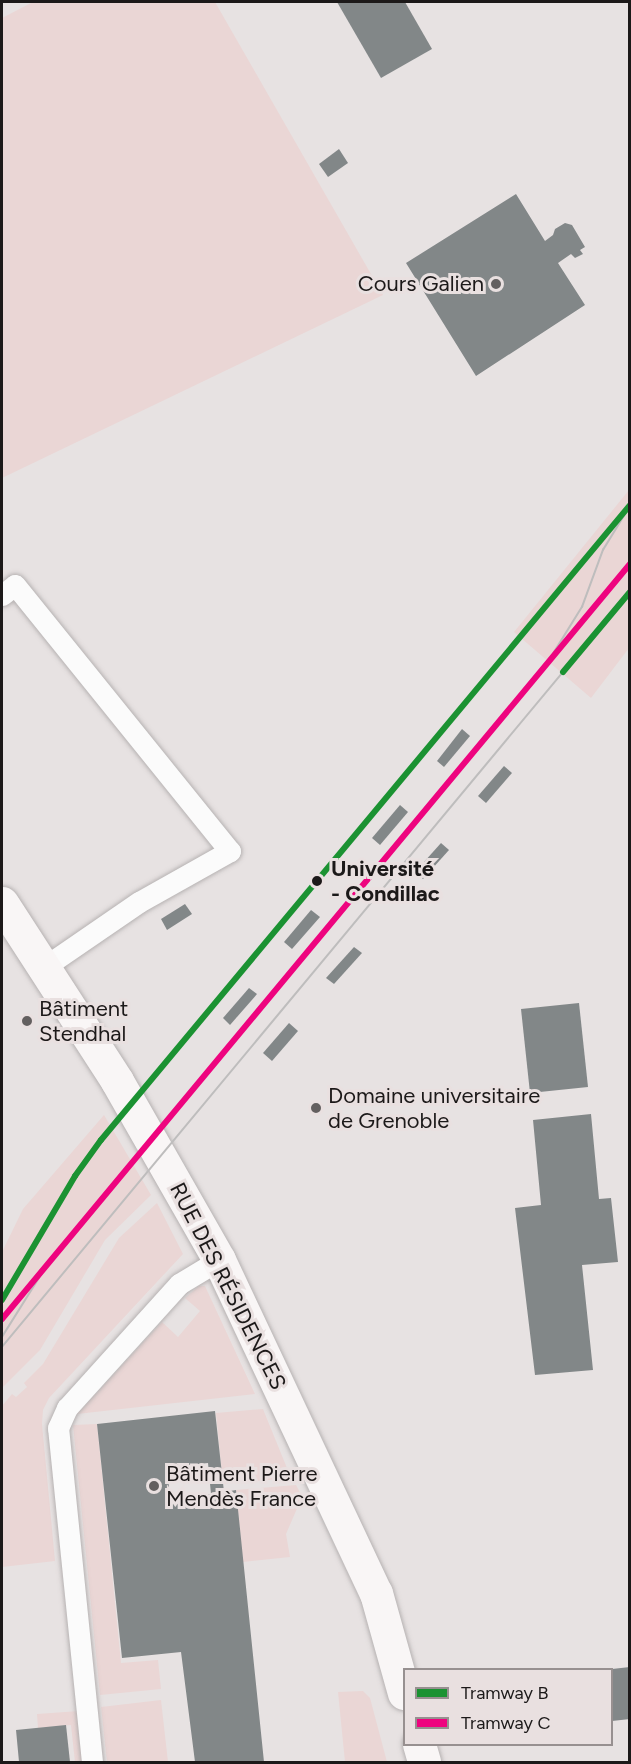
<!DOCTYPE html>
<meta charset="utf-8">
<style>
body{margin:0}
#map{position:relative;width:631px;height:1764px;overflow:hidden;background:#e7e2e2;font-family:Figtree,sans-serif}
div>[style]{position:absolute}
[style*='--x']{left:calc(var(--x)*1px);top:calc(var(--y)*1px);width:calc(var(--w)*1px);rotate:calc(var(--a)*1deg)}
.green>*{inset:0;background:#ead6d5}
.building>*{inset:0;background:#828788}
.roads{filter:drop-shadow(0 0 2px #b6b2b2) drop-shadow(0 0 2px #b6b2b2)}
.lane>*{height:21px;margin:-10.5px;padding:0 10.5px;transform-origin:10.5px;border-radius:10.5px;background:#fbfbfb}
.secondary>*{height:33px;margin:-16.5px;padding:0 16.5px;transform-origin:16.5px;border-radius:16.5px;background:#f9f6f6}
.tram>*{height:1.5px;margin:-0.75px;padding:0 0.75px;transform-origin:0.75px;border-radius:0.75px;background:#bebdbd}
.tram-1>*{height:6px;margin:-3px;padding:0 3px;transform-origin:3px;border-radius:3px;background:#1b9232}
.tram-2>*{height:6px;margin:-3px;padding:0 3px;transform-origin:3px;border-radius:3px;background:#ee047f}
.dots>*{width:16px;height:16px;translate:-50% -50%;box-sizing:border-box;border:3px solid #e9e0e0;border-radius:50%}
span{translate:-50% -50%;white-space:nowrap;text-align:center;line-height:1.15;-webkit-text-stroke:6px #e9e0e0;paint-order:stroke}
.poi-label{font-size:22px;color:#1c1919}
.right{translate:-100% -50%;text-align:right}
.left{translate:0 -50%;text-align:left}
.stop-label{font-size:22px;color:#1c1919;font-weight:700}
.street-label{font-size:22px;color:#1c1919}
.frame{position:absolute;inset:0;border:3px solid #1c1919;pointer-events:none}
.legend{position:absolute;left:403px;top:1668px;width:210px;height:78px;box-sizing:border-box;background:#e9e0e0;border:2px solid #979090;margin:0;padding:8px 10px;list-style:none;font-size:18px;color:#1c1919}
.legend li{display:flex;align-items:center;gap:12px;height:30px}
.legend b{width:30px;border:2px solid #979090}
</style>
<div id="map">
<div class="green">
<div style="clip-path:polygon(33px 2px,215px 2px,383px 295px,2px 478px,2px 18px)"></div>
<div style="clip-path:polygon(629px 490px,629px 648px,591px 698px,514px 632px)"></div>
<div style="clip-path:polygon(104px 1115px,151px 1195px,105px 1240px,40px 1350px,2px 1388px,2px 1252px,23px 1209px)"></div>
<div style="clip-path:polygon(157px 1203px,183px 1254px,49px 1398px,43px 1410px,42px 1424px,55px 1561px,2px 1567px,2px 1406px,12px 1394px,16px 1397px,27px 1387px,24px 1383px,43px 1364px,119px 1238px)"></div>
<div style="clip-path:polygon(199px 1286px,205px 1286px,255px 1394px,77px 1414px,162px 1322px,178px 1337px,200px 1311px,185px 1298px)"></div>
<div style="clip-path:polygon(263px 1409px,291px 1478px,223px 1484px,216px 1413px)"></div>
<div style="clip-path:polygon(97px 1424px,121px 1663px,158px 1660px,161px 1689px,100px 1695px,73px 1425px)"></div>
<div style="clip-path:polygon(296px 1485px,304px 1500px,299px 1504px,286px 1534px,290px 1557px,243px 1562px,236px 1490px)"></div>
<div style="clip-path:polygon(363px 1691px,370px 1698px,387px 1762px,345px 1762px,338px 1692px)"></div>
<div style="clip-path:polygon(161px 1700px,168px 1762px,107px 1762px,101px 1707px)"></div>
<div style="clip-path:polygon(79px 1711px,84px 1762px,75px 1762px,71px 1725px,38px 1728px,37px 1714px)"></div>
</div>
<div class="building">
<div style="clip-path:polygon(337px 2px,405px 2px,432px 49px,381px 78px)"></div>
<div style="clip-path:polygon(339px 149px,348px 163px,328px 177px,319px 164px)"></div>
<div style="clip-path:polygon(516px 194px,545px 241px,553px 235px,555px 229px,565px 223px,572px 225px,585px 247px,580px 250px,583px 254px,575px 258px,571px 254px,558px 263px,585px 305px,476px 376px,406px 263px)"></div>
<div style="clip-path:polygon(462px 729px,470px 736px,444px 767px,437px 761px)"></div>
<div style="clip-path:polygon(504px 766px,512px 773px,486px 803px,478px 796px)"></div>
<div style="clip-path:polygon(400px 805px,408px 812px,380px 845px,372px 838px)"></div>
<div style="clip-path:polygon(441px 843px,449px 850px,423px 879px,415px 872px)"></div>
<div style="clip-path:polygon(185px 904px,192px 914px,167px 930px,161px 919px)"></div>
<div style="clip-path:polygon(311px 910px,320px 917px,292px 949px,284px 942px)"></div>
<div style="clip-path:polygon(354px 947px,362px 953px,334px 984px,326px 978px)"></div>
<div style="clip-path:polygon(249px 988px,257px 994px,230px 1025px,223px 1018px)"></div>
<div style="clip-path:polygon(579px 1003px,588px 1087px,530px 1093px,521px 1009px)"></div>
<div style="clip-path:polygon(289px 1023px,298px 1031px,272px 1061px,263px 1053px)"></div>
<div style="clip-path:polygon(591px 1114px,599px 1199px,611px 1198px,618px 1262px,582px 1265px,593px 1370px,535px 1375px,515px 1208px,541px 1205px,533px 1120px)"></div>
<div style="clip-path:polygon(evenodd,215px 1411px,224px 1492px,236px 1490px,264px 1762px,195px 1762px,181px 1652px,122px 1658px,97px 1424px,215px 1411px,208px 1463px,211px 1494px,170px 1498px,167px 1467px,208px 1463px)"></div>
<div style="clip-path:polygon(630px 1667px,630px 1719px,612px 1721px,612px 1669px)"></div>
<div style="clip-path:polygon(66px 1725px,70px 1762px,19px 1762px,16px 1730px)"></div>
</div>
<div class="roads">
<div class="lane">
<div style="--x:2;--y:595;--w:16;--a:-38"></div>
<div style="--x:15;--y:585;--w:342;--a:51.1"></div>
<div style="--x:230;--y:851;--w:104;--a:150.7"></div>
<div style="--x:139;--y:902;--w:116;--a:145.5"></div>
<div style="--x:92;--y:1762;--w:336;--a:-95.8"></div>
<div style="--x:58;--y:1428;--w:22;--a:-66"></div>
<div style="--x:67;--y:1408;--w:167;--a:-47.9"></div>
<div style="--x:179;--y:1284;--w:47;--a:-31"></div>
</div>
<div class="secondary">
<div style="--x:2;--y:903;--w:212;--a:57.1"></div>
<div style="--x:117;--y:1081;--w:206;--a:60.3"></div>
<div style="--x:219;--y:1260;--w:368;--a:64.8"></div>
<div style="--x:376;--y:1593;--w:104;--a:74.4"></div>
<div style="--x:419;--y:1744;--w:19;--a:74"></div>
</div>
</div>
<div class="tram">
<div style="--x:551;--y:657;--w:59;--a:-58.2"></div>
<div style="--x:582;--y:607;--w:61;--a:-69.8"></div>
<div style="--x:603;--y:550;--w:52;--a:-58.5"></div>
<div style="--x:2;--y:1337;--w:89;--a:-57.9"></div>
<div style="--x:2;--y:1347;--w:878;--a:-50.27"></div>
</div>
<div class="tram-1">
<div style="--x:563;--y:672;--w:104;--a:-50.1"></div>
<div style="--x:2;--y:1300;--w:144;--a:-59.5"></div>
<div style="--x:75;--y:1176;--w:44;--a:-54.2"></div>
<div style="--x:101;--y:1140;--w:826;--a:-50.2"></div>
</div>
<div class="tram-2">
<div style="--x:2;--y:1319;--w:982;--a:-50.25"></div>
</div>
<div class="dots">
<div style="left:496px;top:284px;background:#635f5f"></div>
<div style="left:317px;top:881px;background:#1c1919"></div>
<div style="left:27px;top:1021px;background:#635f5f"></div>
<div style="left:316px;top:1108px;background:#635f5f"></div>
<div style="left:154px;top:1486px;background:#635f5f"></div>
</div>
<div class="poi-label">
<span class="right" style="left:484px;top:284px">Cours Galien</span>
<span class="left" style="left:39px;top:1021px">Bâtiment<br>Stendhal</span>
<span class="left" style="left:328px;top:1108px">Domaine universitaire<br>de Grenoble</span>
<span class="left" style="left:166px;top:1486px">Bâtiment Pierre<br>Mendès France</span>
</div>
<div class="stop-label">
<span class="left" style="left:331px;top:881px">Université<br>- Condillac</span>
</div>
<div class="street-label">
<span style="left:228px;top:1286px;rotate:63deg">RUE DES RÉSIDENCES</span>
</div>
<div class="frame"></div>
<ul class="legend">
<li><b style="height:8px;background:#1b9232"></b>Tramway B</li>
<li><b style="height:8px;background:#ee047f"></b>Tramway C</li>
</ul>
</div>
